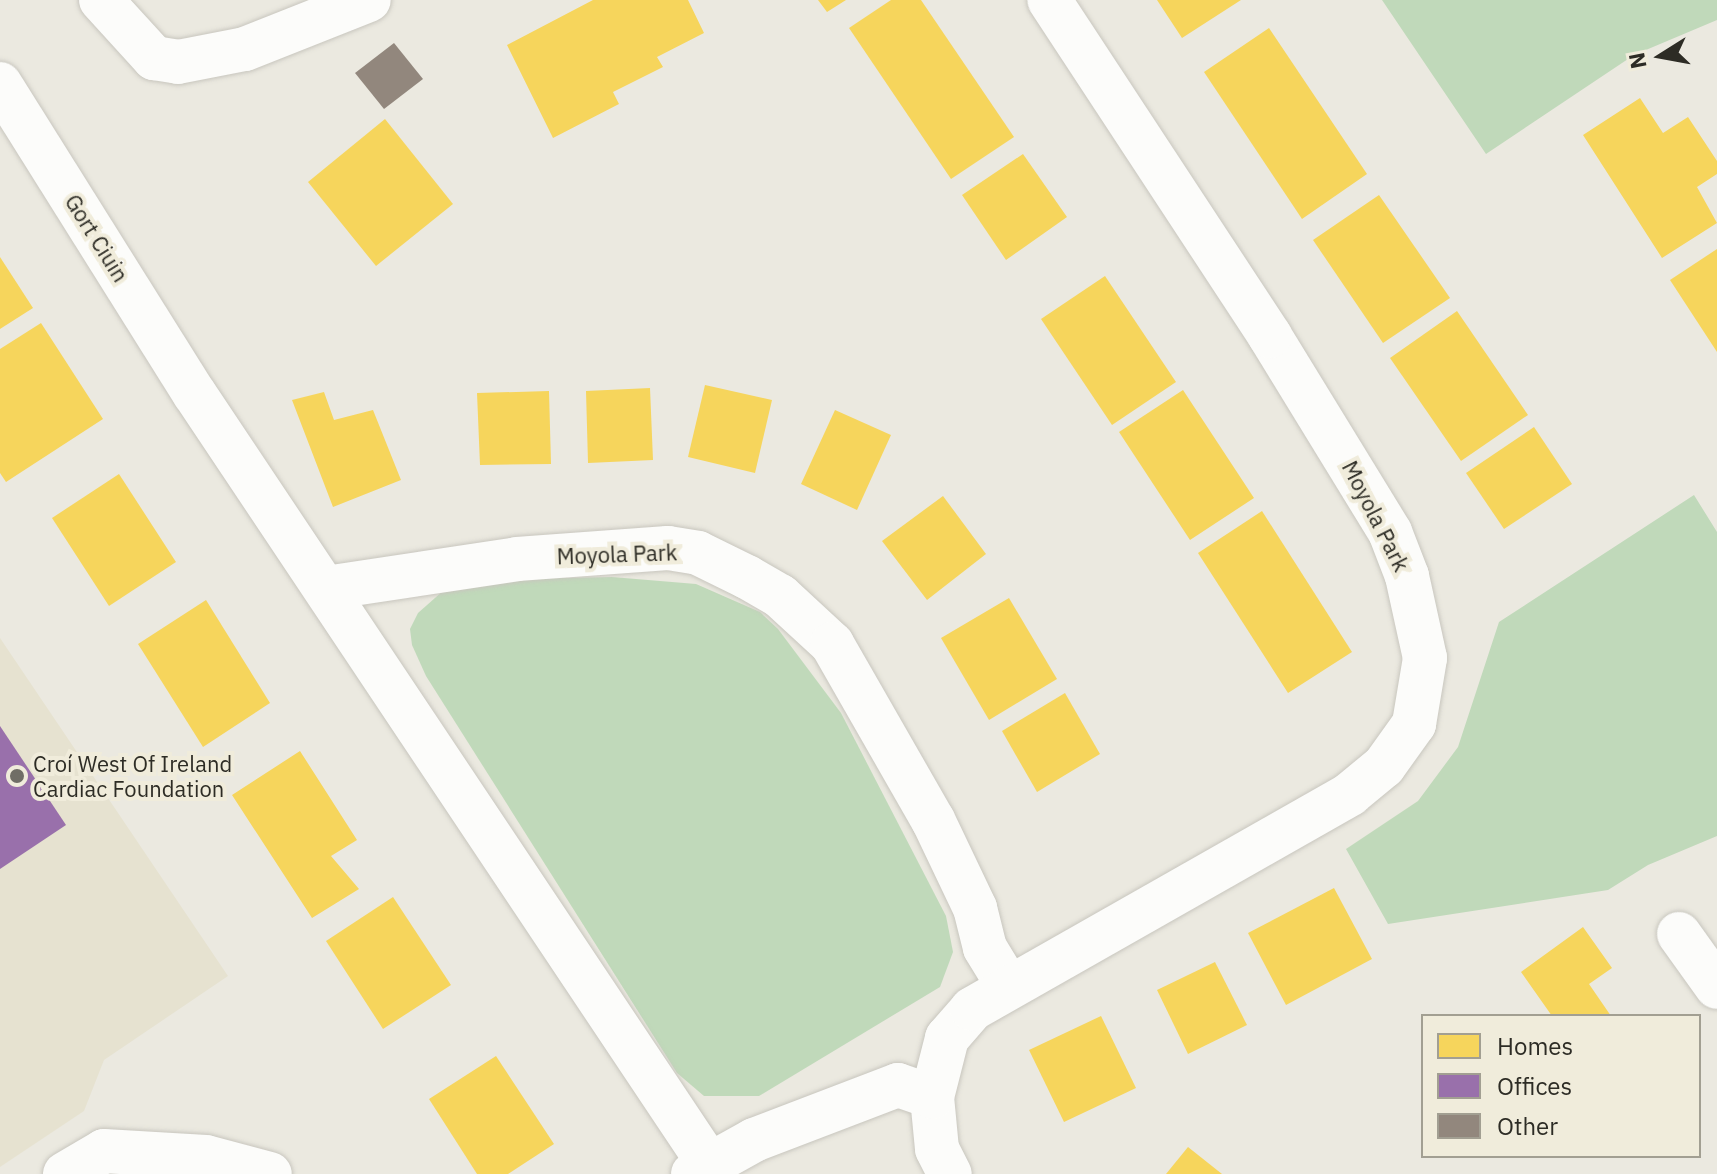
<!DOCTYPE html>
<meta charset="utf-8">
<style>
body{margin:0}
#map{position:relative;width:1717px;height:1174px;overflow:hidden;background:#ebe9e0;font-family:"IBM Plex Sans",sans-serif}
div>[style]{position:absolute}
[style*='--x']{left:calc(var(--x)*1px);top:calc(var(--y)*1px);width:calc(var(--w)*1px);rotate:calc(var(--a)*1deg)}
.built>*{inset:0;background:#e6e2d0}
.green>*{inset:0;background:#c0d9ba}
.homes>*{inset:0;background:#f6d55c}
.offices>*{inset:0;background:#9970ab}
.building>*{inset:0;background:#92877d}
.roads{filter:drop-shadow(0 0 2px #c8c6be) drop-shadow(0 0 2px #c8c6be)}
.minor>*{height:44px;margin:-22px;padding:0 22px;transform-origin:22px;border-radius:22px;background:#fcfcfa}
.dots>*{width:22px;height:22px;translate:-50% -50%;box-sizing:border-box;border:4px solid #f0ecdb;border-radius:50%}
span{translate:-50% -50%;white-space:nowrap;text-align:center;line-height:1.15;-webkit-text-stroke:8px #f0ecdb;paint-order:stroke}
.street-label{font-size:22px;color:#2d2c25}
.poi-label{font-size:22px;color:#2d2c25}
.left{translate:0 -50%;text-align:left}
.legend{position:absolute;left:1421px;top:1014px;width:280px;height:144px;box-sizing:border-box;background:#f0ecdb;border:2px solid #a29f92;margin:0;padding:10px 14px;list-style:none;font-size:24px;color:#2d2c25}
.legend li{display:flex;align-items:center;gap:16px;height:40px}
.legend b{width:40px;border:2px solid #a29f92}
.north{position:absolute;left:1621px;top:16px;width:80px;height:80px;-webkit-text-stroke:6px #f0ecdb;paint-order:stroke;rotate:259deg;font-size:22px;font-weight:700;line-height:32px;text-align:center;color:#2d2c25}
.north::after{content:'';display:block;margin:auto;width:28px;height:36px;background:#2d2c25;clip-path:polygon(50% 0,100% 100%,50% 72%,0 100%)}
</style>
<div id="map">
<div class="built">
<div style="clip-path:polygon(0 638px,228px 976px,104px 1060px,84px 1111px,0 1167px)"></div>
</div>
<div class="green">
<div style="clip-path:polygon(1382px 0,1717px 0,1717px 20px,1634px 55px,1486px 154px)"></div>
<div style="clip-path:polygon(1694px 495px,1717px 532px,1717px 836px,1648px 865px,1608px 890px,1388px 924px,1346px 849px,1418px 801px,1458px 747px,1499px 622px)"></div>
<div style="clip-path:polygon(612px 577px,696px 584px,760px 612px,778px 629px,841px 713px,946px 916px,953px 952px,940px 987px,759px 1096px,704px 1096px,677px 1073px,426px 676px,412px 645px,410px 629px,418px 613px,444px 590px,514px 579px)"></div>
</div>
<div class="homes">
<div style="clip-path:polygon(593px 0,688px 0,704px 33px,657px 57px,663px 67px,613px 92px,619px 104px,553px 138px,507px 45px)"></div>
<div style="clip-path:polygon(818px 0,846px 0,827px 12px)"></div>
<div style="clip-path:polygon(891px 0,921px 0,1014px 137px,951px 179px,849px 28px)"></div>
<div style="clip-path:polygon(1157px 0,1241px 0,1182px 38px)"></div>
<div style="clip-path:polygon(1269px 28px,1367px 174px,1302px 219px,1204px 72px)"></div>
<div style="clip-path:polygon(1640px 98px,1663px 133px,1688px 117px,1717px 161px,1717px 174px,1697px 187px,1717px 223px,1662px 258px,1583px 135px)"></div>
<div style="clip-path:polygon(385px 119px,453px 204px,376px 266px,308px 182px)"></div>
<div style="clip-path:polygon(1023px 154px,1067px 217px,1006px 260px,962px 195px)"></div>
<div style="clip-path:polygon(1379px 195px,1450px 298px,1383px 343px,1313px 240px)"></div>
<div style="clip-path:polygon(1717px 249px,1717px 352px,1670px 280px)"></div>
<div style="clip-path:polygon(0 257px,33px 308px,0 329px)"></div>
<div style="clip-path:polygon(1105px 276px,1176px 382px,1112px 425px,1041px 319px)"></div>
<div style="clip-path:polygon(1457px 311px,1528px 415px,1461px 461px,1390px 358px)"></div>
<div style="clip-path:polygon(41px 323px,103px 419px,6px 482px,0 473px,0 349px)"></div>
<div style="clip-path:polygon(705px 385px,772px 400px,755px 473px,688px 457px)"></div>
<div style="clip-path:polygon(650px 388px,653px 460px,588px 463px,586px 391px)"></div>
<div style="clip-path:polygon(1183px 390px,1254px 498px,1190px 540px,1119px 432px)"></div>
<div style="clip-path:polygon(549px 391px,551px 464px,480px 465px,477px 393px)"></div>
<div style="clip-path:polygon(324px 392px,334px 420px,373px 410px,401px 480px,333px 507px,292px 400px)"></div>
<div style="clip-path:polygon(835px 410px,891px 435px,857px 510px,801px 484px)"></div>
<div style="clip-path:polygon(1534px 427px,1572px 484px,1504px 529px,1466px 473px)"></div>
<div style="clip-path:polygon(119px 474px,176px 562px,109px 606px,52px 518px)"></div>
<div style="clip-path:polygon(943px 496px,986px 554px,927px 600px,882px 541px)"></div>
<div style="clip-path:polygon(1262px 511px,1352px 652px,1288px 693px,1198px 553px)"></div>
<div style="clip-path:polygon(1009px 598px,1057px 679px,989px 720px,941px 638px)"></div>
<div style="clip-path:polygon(206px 600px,270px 703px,203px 747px,138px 644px)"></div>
<div style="clip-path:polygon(1065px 693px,1100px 754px,1037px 792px,1002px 731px)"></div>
<div style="clip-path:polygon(300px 751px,357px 840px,331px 856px,359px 889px,312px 918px,232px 795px)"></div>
<div style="clip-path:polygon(1334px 888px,1372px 959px,1286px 1005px,1248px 933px)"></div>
<div style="clip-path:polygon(393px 897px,451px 985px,383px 1029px,326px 941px)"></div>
<div style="clip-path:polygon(1583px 927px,1612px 968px,1589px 984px,1611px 1016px,1552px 1016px,1521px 972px)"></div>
<div style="clip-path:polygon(1215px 962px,1247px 1025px,1188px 1054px,1157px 990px)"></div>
<div style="clip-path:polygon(1101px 1016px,1136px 1088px,1064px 1122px,1029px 1050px)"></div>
<div style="clip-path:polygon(496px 1056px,554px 1144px,508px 1174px,477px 1174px,429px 1099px)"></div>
<div style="clip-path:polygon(1188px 1147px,1222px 1174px,1166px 1174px)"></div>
</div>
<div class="offices">
<div style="clip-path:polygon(0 726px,66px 825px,0 869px)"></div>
</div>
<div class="building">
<div style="clip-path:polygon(394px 43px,423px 79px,384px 109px,355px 73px)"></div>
</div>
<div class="roads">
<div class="minor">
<div style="--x:101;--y:0;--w:79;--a:47.6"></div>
<div style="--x:154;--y:58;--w:24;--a:9"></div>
<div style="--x:178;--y:62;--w:68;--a:-11"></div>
<div style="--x:245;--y:49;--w:133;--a:-21.6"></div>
<div style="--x:0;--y:84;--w:365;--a:57.9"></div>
<div style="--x:194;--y:393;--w:927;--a:56.26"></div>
<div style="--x:326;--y:588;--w:193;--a:-8.6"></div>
<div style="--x:517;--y:559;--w:151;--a:-4.2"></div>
<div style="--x:668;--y:548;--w:30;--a:9"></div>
<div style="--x:698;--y:553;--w:55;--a:26.1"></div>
<div style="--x:747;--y:577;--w:38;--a:30"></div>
<div style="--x:780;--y:596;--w:71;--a:42.7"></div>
<div style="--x:832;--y:644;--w:203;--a:60.2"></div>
<div style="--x:933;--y:820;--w:98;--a:64.5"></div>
<div style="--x:975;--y:908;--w:41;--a:76"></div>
<div style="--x:985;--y:948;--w:42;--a:58.6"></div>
<div style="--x:1679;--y:934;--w:65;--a:54.4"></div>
<div style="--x:932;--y:1097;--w:52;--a:84.5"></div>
<div style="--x:937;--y:1149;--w:28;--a:63"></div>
<div style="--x:65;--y:1174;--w:45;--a:-30.5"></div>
<div style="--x:104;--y:1151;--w:102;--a:3.4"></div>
<div style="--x:206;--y:1157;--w:66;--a:14.9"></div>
<div style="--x:693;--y:1174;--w:70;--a:-29.1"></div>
<div style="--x:754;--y:1140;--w:154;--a:-20.9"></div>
<div style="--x:898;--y:1085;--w:36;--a:19"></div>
<div style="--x:932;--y:1097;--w:61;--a:-75.7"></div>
<div style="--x:947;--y:1038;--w:38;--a:-49"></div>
<div style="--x:972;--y:1009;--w:435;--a:-29.6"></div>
<div style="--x:1350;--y:794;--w:44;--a:-39.5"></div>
<div style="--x:1384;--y:766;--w:52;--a:-54.5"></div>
<div style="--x:1414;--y:724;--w:67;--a:-80.5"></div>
<div style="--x:1425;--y:658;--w:84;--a:-102.4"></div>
<div style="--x:1407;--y:576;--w:47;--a:-111.1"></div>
<div style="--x:1390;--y:532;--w:230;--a:-121.5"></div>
<div style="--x:1270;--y:336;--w:402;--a:-123.3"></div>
</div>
</div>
<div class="dots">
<div style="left:17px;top:776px;background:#706e66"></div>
</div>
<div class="street-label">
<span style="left:97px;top:238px;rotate:58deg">Gort Ciuin</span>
<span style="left:1376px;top:516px;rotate:63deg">Moyola Park</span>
<span style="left:617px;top:554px;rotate:-2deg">Moyola Park</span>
</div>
<div class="poi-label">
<span class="left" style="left:33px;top:776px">Croí West Of Ireland<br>Cardiac Foundation</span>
</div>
<ul class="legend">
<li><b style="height:22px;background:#f6d55c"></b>Homes</li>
<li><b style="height:22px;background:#9970ab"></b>Offices</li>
<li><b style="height:22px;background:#92877d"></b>Other</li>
</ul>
<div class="north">N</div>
</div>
